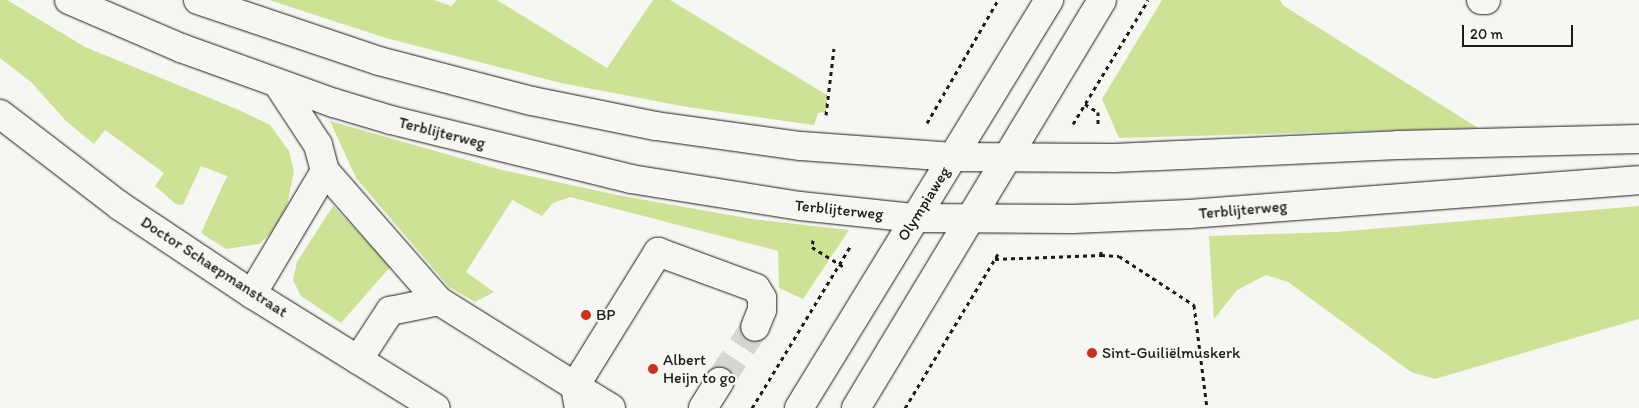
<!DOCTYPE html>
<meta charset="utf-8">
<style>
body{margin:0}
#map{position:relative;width:1639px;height:408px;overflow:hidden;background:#f6f6f2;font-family:Itim,sans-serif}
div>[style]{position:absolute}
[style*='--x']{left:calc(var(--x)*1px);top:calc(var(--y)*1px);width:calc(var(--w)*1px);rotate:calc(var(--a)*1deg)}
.green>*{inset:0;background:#cee296}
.minor-tunnel>*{height:28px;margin-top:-14px;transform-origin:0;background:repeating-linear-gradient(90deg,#d5d5d2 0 28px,transparent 0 42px)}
.path>*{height:3px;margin-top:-1.5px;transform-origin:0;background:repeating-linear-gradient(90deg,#1c1c1c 0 4px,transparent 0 8px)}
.roads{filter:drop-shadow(0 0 1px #1c1c1c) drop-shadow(0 0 1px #1c1c1c)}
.minor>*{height:28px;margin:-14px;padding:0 14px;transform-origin:14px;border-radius:14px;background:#f6f6f2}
.major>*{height:28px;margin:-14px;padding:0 14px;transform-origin:14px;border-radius:14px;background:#f6f6f2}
.dots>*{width:14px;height:14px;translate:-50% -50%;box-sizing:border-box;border:2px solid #f6f6f2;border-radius:50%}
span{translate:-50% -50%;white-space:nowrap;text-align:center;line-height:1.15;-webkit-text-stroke:4.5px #f6f6f2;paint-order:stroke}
.street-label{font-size:16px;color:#1c1c1c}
.poi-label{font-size:16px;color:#1c1c1c}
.left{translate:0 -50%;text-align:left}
.scale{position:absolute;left:1462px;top:25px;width:111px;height:22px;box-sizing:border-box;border:2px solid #1c1c1c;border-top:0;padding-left:6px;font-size:15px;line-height:18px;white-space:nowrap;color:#1c1c1c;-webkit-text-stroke:4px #f6f6f2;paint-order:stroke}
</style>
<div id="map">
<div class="green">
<div style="clip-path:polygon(0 0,7px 0,85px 47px,239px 110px,270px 125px,289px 151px,294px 171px,287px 206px,270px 234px,259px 244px,226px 249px,201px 233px,227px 176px,201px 166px,183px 205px,176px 204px,155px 186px,164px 173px,105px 130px,94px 144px,66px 121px,31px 82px,0 58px)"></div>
<div style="clip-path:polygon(269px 0,434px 0,451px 6px,457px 0,497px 0,607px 68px,653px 0,670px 0,827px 95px,826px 112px,818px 113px,814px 125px,687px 107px,561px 83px,386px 38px)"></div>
<div style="clip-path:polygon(1162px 0,1280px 0,1284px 6px,1478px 128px,1119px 138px,1102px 99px)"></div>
<div style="clip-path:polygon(330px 121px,502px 170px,617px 195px,752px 219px,849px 230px,803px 299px,779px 288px,778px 251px,570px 197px,553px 203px,542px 216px,512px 200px,466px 272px,494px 292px,475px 302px,449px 287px,356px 178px)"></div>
<div style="clip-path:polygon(333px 206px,391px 266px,341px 323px,301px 296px,293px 280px,297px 262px)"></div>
<div style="clip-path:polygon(1639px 206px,1639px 319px,1435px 379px,1411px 372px,1288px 282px,1266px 275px,1237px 290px,1214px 319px,1209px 236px,1336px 232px)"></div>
</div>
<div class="minor-tunnel">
<div style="--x:719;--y:382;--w:66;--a:-56.8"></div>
</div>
<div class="path">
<div style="--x:1085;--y:104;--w:15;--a:32"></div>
<div style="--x:1098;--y:112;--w:12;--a:90"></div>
<div style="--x:826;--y:115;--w:67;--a:-83.2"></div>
<div style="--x:927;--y:123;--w:142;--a:-60"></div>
<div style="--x:1073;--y:124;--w:145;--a:-58.8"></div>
<div style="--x:813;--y:240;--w:7;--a:98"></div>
<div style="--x:812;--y:247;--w:39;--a:32"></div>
<div style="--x:1101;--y:255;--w:18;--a:3"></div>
<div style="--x:1119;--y:256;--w:90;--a:33.2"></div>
<div style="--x:1194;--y:305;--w:104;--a:82.8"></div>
<div style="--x:995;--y:259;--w:106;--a:-2.2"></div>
<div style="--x:1101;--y:255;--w:5;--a:-90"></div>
<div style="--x:752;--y:408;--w:191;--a:-58.7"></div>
<div style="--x:905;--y:408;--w:182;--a:-58.9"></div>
</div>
<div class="roads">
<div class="minor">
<div style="--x:1481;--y:0;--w:5;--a:0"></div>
<div style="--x:0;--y:114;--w:151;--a:37.5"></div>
<div style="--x:120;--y:206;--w:159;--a:33.7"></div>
<div style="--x:252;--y:294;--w:216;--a:31.8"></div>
<div style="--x:325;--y:171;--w:173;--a:48.8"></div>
<div style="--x:439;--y:301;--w:160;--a:32"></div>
<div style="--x:575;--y:386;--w:22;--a:80"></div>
<div style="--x:252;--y:294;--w:143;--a:-59.3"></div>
<div style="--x:325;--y:171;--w:27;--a:-105"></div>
<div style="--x:318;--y:145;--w:73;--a:-123.3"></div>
<div style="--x:358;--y:360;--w:59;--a:-56.9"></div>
<div style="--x:390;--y:311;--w:50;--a:-11.5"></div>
<div style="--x:611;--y:408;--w:42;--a:-148.6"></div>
<div style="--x:575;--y:386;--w:158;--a:-58.2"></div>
<div style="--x:658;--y:252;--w:104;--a:20.2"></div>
<div style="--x:756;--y:288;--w:12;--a:59"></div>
<div style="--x:762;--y:298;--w:12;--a:90"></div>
<div style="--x:762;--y:310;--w:18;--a:112"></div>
<div style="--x:703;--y:408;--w:31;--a:-58"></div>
<div style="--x:799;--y:408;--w:479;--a:-58.5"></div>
<div style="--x:856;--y:408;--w:476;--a:-58.9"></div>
</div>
<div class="major">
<div style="--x:69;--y:0;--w:122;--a:23.2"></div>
<div style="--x:181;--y:48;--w:163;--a:19.8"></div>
<div style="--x:334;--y:103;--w:59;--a:16.6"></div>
<div style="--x:391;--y:120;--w:247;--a:13.8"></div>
<div style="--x:631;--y:179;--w:171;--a:9.1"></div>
<div style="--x:800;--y:206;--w:116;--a:6"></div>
<div style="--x:915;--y:218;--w:158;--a:0.4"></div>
<div style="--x:1073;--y:219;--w:116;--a:-2.5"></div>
<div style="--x:1189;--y:214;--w:451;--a:-4.3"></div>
<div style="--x:198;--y:0;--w:191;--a:18.6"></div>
<div style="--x:379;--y:61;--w:158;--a:14.7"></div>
<div style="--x:532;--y:101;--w:126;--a:11.4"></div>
<div style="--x:656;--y:126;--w:146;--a:7.9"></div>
<div style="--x:801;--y:146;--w:153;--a:4.1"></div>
<div style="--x:954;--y:157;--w:160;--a:0.4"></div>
<div style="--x:1114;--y:158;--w:284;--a:-2.6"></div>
<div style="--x:1398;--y:145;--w:241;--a:-1.4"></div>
</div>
</div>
<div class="dots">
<div style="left:586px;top:315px;background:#c8321e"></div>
<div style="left:1092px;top:353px;background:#c8321e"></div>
<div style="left:653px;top:369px;background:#c8321e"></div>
</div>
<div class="street-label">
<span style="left:442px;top:133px;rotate:14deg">Terblijterweg</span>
<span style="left:924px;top:204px;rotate:-58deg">Olympiaweg</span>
<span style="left:839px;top:210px;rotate:6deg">Terblijterweg</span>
<span style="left:1243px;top:210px;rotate:-5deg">Terblijterweg</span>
<span style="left:214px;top:267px;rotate:33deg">Doctor Schaepmanstraat</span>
</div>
<div class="poi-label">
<span class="left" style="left:596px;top:315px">BP</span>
<span class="left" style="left:1102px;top:353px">Sint-Guiliëlmuskerk</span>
<span class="left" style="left:663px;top:369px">Albert<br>Heijn to go</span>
</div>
<div class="scale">20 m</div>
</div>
